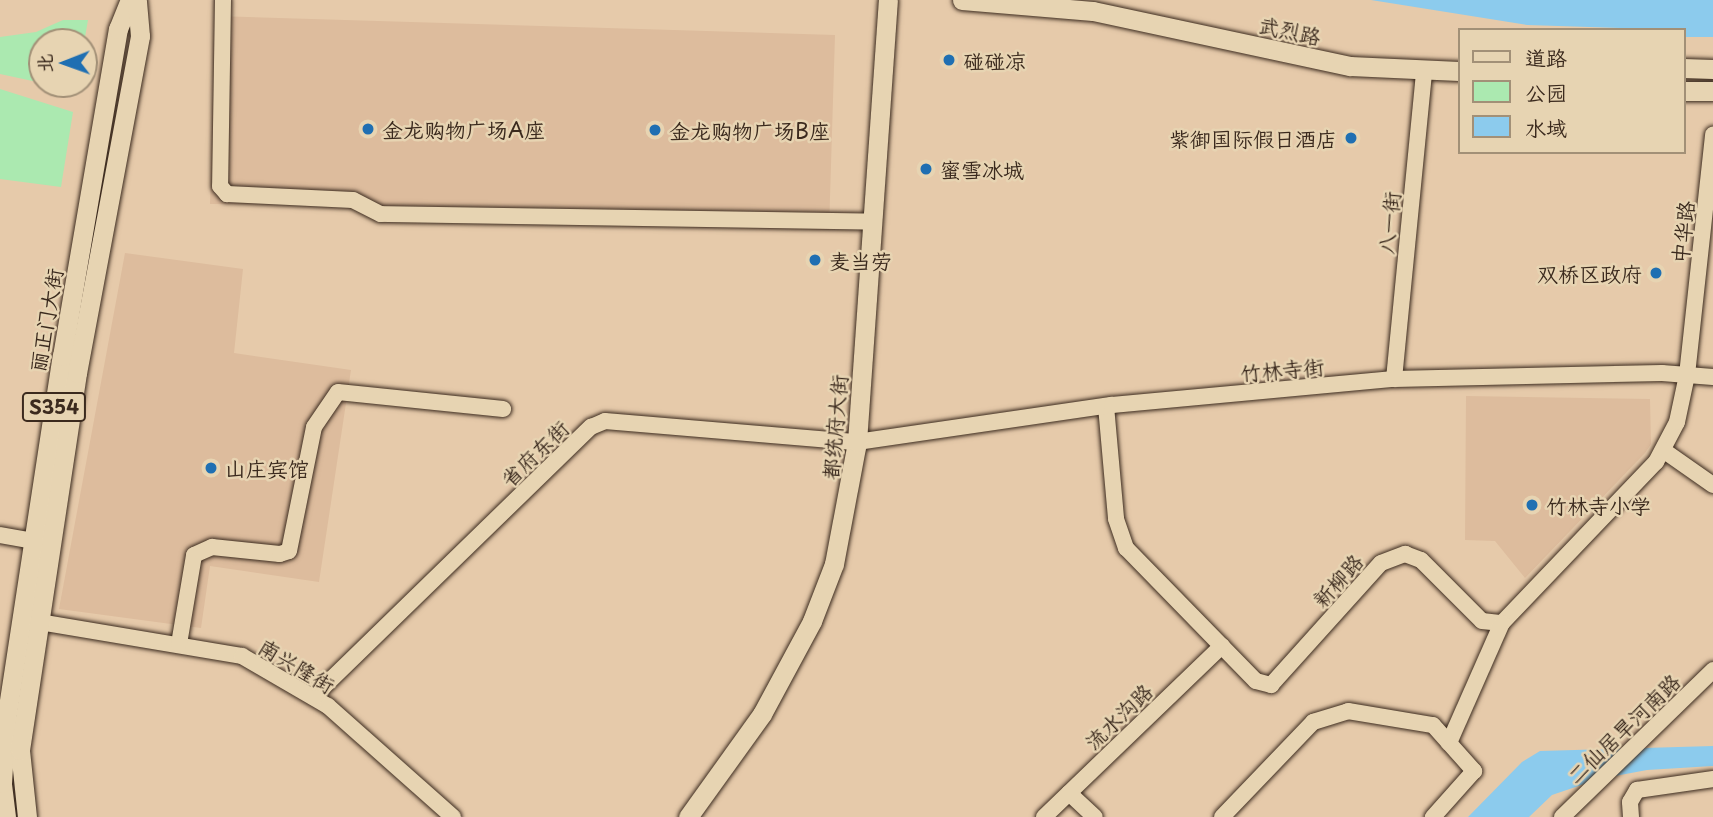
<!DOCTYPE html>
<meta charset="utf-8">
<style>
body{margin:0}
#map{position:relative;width:1713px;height:817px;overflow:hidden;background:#e6caaa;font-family:"Playpen Sans","LXGW WenKai TC",sans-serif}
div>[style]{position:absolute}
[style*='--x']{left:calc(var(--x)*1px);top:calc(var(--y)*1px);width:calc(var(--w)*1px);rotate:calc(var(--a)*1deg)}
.built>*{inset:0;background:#ddbc9d}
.green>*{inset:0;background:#abe9b0}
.water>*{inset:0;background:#8ccbed}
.roads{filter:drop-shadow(0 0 2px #3b2a1e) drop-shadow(0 0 2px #3b2a1e)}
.minor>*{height:16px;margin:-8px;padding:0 8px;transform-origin:8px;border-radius:8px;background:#e7d4b2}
.major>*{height:19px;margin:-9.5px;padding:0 9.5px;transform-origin:9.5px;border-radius:9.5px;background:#e7d4b2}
.dots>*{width:19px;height:19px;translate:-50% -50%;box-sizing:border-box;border:4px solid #e7d4b2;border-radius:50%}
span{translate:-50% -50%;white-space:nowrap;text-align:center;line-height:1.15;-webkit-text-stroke:5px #e7d4b2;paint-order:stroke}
.shield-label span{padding:2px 5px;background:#e7d4b2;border:2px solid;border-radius:5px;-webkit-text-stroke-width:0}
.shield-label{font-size:19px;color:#3b2a1e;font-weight:700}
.street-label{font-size:21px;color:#3b2a1e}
.poi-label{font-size:21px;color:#3b2a1e}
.left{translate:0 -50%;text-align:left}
.right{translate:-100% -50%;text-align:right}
.legend{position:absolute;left:1458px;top:28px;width:228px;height:126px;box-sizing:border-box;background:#e7d4b2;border:2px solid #a29077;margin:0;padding:9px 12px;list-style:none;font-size:21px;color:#3b2a1e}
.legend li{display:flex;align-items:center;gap:14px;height:35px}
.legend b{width:35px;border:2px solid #a29077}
.north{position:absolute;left:28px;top:28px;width:70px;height:70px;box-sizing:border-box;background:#e7d4b2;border:2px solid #a29077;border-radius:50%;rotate:269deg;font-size:19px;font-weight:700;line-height:28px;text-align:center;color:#3b2a1e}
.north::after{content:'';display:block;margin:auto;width:24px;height:32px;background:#1f6fb2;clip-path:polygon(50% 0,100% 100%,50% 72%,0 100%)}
</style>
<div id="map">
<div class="built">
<div style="clip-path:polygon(215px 16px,835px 35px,829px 230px,374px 221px,354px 205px,210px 204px)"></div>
<div style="clip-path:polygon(125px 253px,243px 269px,234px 353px,351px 370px,319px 582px,210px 566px,201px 628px,59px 609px)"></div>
<div style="clip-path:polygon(1466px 396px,1650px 399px,1651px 444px,1645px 453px,1525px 578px,1495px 541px,1465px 540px)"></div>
</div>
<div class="green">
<div style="clip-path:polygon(63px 20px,88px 20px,84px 43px,42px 42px,42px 83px,0 74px,0 37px,36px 32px)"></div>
<div style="clip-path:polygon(0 89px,73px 112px,61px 187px,0 179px)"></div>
</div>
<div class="water">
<div style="clip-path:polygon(1371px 0,1713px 0,1713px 37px,1683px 37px,1683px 30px,1527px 25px)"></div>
<div style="clip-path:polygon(1713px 746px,1713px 766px,1647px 770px,1599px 779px,1552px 795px,1529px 817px,1468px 817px,1522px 762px,1540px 751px)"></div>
</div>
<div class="roads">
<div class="minor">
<div style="--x:223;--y:0;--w:186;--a:90.9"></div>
<div style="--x:220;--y:186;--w:11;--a:49"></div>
<div style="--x:227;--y:194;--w:126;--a:2.7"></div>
<div style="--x:353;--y:200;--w:31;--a:27"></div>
<div style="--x:381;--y:214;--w:492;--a:0.9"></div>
<div style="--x:1394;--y:379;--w:309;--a:-84.4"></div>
<div style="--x:1106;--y:406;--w:113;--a:84.9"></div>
<div style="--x:1116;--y:519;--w:31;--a:71"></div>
<div style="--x:1126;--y:548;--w:186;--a:45.7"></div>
<div style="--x:1256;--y:681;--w:16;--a:15"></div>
<div style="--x:1271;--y:685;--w:164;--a:-48"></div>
<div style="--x:1381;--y:563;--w:26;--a:-21"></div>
<div style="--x:1405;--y:554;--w:17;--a:21"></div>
<div style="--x:1421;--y:560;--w:86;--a:45"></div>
<div style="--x:1482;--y:621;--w:20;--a:6"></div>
<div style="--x:1502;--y:623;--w:223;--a:-46.3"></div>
<div style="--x:1656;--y:462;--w:45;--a:-62.3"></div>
<div style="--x:1677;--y:422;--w:48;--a:-78"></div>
<div style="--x:1687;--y:375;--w:242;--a:-83.8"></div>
<div style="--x:1663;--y:450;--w:61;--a:35"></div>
<div style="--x:0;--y:535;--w:34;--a:10"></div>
<div style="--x:39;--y:622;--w:206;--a:9.5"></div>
<div style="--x:242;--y:656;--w:99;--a:30.2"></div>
<div style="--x:328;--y:706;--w:167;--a:41.6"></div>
<div style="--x:179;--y:644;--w:90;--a:-80.4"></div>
<div style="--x:194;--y:555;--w:20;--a:-24"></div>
<div style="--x:212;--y:547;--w:68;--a:5.9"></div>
<div style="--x:280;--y:554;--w:9;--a:-18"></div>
<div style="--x:289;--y:551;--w:126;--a:-78.6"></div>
<div style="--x:314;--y:427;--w:42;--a:-55.6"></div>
<div style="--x:338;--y:392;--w:166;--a:5.9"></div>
<div style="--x:313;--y:697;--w:388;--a:-44.2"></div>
<div style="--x:591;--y:427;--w:15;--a:-23"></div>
<div style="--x:605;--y:421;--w:253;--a:4.8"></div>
<div style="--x:857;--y:442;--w:258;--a:-8.3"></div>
<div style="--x:1112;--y:405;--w:283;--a:-5.3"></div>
<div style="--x:1394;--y:379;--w:268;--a:-1.3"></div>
<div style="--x:1662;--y:373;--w:51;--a:4.5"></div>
<div style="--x:1449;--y:743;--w:131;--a:-66.2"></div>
<div style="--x:1069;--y:793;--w:35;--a:43"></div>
<div style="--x:1044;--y:817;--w:247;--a:-43.9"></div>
<div style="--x:1222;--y:817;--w:132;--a:-46.2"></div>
<div style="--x:1313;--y:722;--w:37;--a:-17"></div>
<div style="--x:1348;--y:711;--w:86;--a:9.4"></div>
<div style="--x:1433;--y:725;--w:62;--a:48.3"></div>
<div style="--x:1474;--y:771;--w:62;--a:131.7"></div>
<div style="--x:1562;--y:817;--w:211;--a:-44.2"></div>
<div style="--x:1631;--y:817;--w:15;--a:-94"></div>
<div style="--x:1630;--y:802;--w:14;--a:-60"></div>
<div style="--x:1637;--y:790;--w:77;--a:-8.2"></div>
</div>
<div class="major">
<div style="--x:962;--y:0;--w:131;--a:4.8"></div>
<div style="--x:1093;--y:11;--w:263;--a:12.1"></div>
<div style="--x:1350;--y:66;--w:109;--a:2.6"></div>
<div style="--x:1683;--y:68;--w:30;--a:2"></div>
<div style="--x:1683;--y:91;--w:30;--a:0"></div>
<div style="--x:6;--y:817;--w:34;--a:-97"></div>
<div style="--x:2;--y:783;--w:63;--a:-86.4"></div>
<div style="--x:6;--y:720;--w:368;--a:-81.3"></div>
<div style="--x:62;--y:356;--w:332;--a:-80.3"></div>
<div style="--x:118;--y:29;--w:31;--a:-68"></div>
<div style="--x:27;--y:817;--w:67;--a:-96"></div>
<div style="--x:20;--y:750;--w:381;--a:-81.4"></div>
<div style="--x:77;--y:373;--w:343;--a:-79.4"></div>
<div style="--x:140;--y:36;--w:36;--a:-95"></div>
<div style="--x:688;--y:817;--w:127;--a:-54.3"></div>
<div style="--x:762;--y:714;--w:106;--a:-61.7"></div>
<div style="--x:812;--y:621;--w:61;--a:-68.9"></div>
<div style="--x:834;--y:564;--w:124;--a:-79.3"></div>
<div style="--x:857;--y:442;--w:443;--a:-86"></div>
</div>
</div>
<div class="dots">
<div style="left:949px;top:60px;background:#1f6fb2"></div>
<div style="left:368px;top:129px;background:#1f6fb2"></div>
<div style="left:655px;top:130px;background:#1f6fb2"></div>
<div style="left:1351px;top:138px;background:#1f6fb2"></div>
<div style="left:926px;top:169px;background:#1f6fb2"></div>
<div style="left:815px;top:260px;background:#1f6fb2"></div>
<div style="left:1656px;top:273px;background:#1f6fb2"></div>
<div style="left:211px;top:468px;background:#1f6fb2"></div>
<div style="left:1532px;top:505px;background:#1f6fb2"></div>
</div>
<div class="shield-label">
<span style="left:54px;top:407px">S354</span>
</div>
<div class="street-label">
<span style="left:1290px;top:30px;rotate:12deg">武烈路</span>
<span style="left:1388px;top:223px;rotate:-84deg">八一街</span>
<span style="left:1682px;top:232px;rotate:-84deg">中华路</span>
<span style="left:45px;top:320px;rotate:-80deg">丽正门大街</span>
<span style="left:1282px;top:369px;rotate:-5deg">竹林寺街</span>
<span style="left:834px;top:427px;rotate:-85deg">都统府大街</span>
<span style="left:534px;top:453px;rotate:-44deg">省府东街</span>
<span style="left:1337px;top:580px;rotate:-48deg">新柳路</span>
<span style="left:297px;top:665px;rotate:31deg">南兴隆街</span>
<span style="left:1118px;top:716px;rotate:-44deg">流水沟路</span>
<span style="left:1623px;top:728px;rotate:-44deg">二仙居旱河南路</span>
</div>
<div class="poi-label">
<span class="left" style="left:963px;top:60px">碰碰凉</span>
<span class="left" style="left:382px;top:129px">金龙购物广场A座</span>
<span class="left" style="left:669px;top:130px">金龙购物广场B座</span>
<span class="right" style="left:1337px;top:138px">紫御国际假日酒店</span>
<span class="left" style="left:940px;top:169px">蜜雪冰城</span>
<span class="left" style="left:829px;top:260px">麦当劳</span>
<span class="right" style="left:1642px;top:273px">双桥区政府</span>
<span class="left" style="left:225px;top:468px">山庄宾馆</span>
<span class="left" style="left:1546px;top:505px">竹林寺小学</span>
</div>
<ul class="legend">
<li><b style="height:9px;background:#e7d4b2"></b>道路</li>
<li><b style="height:19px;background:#abe9b0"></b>公园</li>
<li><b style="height:19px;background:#8ccbed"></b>水域</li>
</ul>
<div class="north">北</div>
</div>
